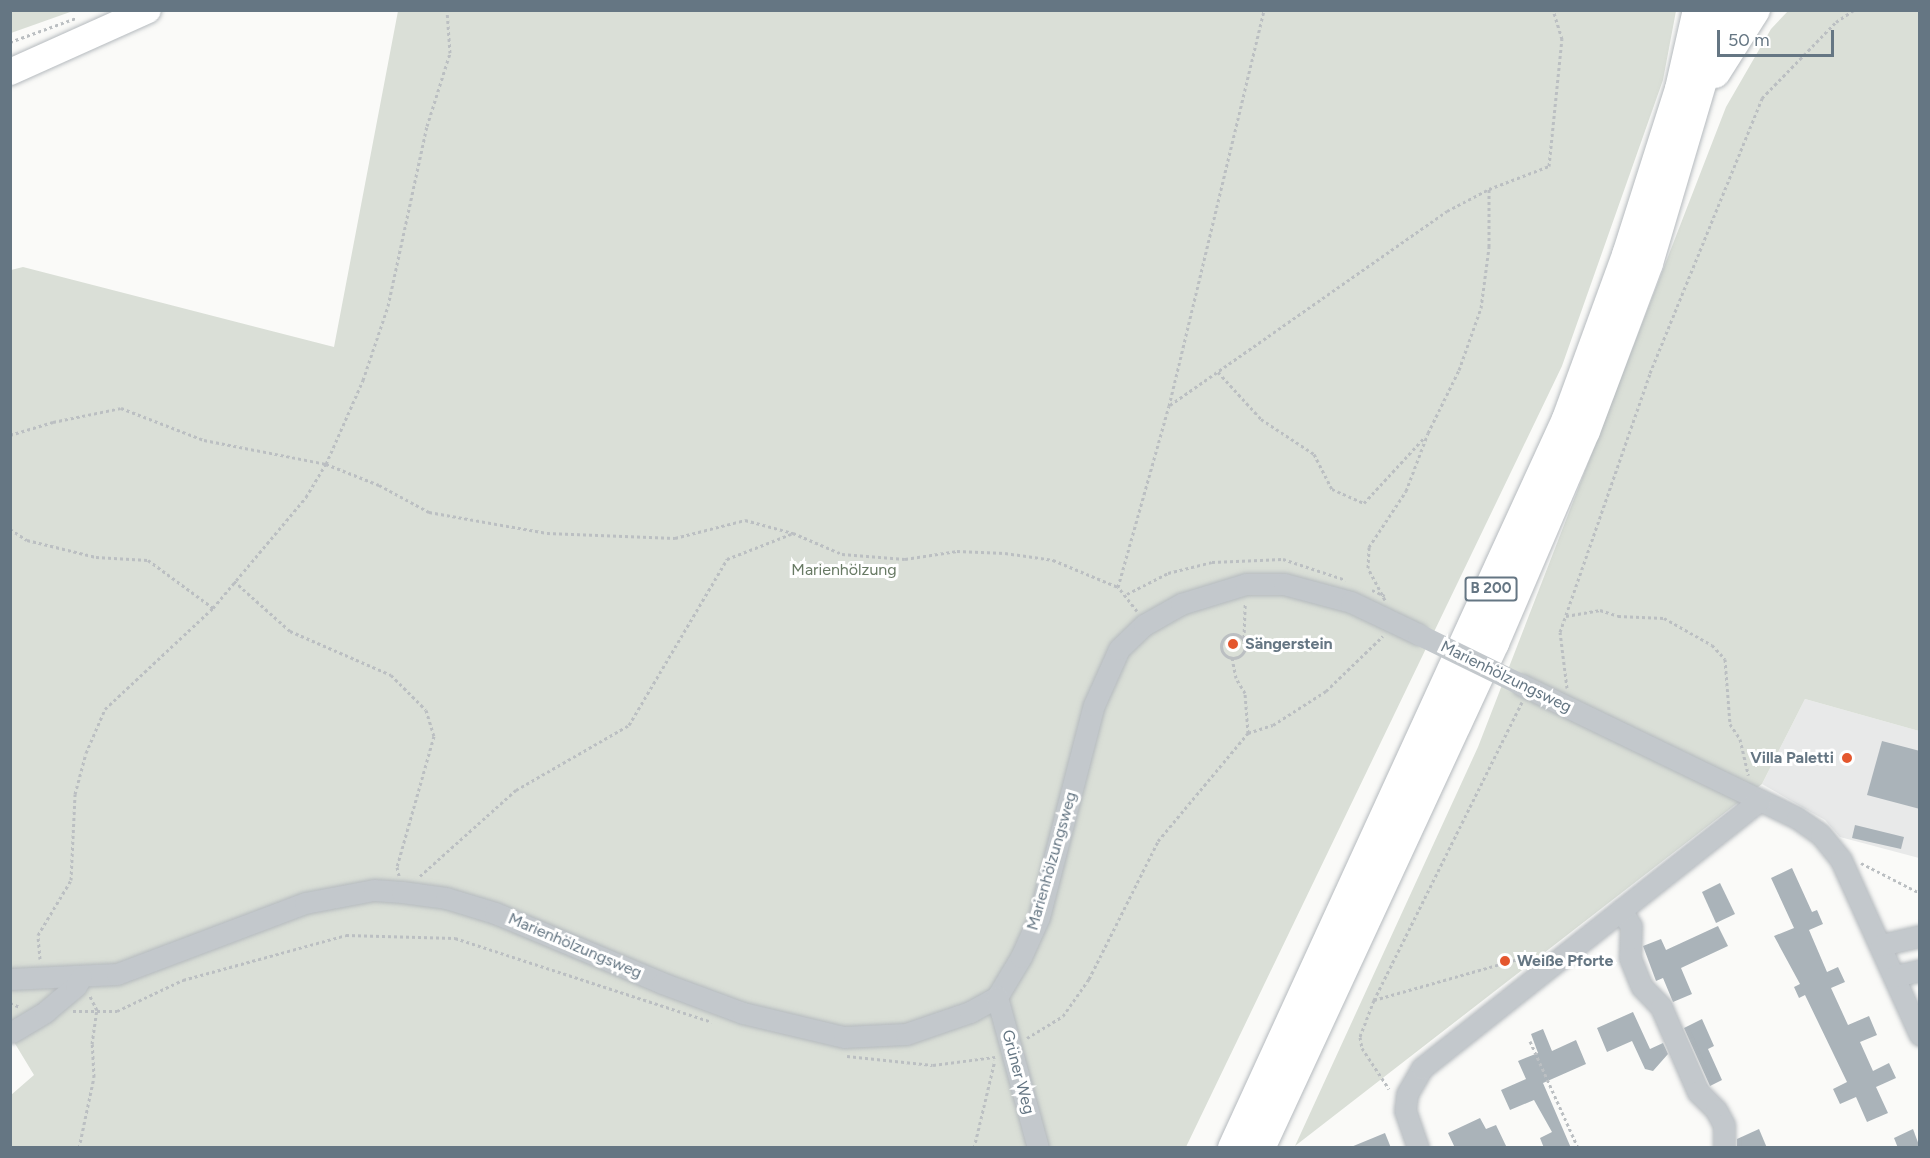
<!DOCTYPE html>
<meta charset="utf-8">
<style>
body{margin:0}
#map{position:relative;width:1930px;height:1158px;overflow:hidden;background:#fafaf8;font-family:Figtree,sans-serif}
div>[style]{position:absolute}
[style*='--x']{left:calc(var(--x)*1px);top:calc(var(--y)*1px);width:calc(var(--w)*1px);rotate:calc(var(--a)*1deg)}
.built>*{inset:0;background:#e8e9e9}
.green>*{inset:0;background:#dadfd7}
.building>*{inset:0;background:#aab3b9}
.path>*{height:3px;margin-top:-1.5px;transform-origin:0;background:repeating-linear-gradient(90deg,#bbbfc2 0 3px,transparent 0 6px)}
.path>.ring{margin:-1.5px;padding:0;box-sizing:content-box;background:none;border:3px solid #bbbfc2;border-radius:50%}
.roads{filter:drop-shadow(0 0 2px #b5babe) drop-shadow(0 0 2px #b5babe)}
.minor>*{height:21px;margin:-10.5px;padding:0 10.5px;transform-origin:10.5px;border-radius:10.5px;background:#c3c8cc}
.major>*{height:26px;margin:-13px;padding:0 13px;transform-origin:13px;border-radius:13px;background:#fff}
.highway>*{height:30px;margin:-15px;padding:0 15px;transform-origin:15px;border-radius:15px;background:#fff}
.minor-bridge>*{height:21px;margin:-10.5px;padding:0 10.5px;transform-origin:10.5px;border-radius:10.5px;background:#c3c8cc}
.dots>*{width:16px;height:16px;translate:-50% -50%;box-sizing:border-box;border:3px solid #fff;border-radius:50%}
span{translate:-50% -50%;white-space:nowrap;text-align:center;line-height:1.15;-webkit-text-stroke:6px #fff;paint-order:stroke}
.shield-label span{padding:2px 4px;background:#fff;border:2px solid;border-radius:4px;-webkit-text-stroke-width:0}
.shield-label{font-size:15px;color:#657683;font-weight:700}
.park-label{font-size:16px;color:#687a64}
.poi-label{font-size:16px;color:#657683;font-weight:700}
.left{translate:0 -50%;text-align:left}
.right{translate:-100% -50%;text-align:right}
.street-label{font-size:16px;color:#657683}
.frame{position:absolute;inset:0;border:12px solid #657683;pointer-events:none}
.scale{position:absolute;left:1717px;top:30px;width:117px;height:27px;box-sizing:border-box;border:3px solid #657683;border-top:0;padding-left:8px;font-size:18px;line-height:21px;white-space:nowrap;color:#657683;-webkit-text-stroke:4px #fff;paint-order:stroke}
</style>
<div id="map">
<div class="built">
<div style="clip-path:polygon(1805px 699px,1919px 731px,1919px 858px,1840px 837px,1825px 820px,1762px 784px)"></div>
</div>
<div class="green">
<div style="clip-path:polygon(11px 10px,73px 10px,73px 11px,11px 33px)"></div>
<div style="clip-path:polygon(398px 11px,1676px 11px,1663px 80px,1562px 366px,1186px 1147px,11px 1147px,11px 1095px,34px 1075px,11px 1037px,11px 270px,23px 267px,334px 347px)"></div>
<div style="clip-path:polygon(1788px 11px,1919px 11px,1919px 731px,1805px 699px,1762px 784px,1295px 1146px,1478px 747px,1726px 107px,1771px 29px)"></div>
</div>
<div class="building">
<div style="clip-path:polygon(1882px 741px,1920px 751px,1920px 809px,1867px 795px)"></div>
<div style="clip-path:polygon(1855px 825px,1904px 837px,1901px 849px,1852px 838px)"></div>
<div style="clip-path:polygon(1792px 868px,1812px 912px,1817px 910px,1823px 924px,1809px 930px,1827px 972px,1838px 967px,1845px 982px,1831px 988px,1848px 1025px,1869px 1016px,1877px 1035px,1860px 1042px,1873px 1071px,1889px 1063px,1896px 1078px,1876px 1087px,1888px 1113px,1867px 1122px,1856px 1097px,1840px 1104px,1833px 1089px,1847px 1082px,1805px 995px,1799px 998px,1794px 987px,1800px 984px,1774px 936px,1794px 928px,1771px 878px)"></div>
<div style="clip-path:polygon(1720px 883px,1735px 914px,1716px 923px,1702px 892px)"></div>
<div style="clip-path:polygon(1718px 926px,1728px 946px,1681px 968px,1692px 994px,1673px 1002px,1663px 978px,1656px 981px,1643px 946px,1661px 939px,1666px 950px)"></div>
<div style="clip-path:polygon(1633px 1012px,1650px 1049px,1663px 1043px,1668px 1054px,1653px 1071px,1645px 1069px,1632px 1041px,1607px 1052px,1597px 1028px)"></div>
<div style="clip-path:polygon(1702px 1019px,1714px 1046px,1708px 1049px,1722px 1080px,1710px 1086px,1684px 1028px)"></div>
<div style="clip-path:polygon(1543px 1029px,1552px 1051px,1576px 1040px,1586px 1064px,1543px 1083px,1571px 1148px,1544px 1148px,1540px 1138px,1552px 1132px,1534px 1100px,1510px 1110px,1501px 1090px,1526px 1079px,1518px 1061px,1538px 1053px,1531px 1034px)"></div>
<div style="clip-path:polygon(1480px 1118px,1486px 1129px,1496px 1125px,1507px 1148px,1455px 1148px,1448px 1133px)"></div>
<div style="clip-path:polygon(1759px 1129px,1767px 1148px,1737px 1148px,1737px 1139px)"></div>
<div style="clip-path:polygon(1913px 1129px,1920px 1148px,1898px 1148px,1894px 1138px)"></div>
<div style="clip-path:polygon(1385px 1133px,1391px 1148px,1351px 1148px,1351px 1147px)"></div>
</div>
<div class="path">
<div style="--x:10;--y:42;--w:70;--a:-20"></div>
<div style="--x:1218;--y:372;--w:64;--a:47.5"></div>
<div style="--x:1261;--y:419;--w:64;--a:33.4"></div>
<div style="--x:1314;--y:454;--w:39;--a:63"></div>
<div style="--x:1332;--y:489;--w:35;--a:24"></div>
<div style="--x:1364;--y:503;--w:90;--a:-47.3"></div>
<div style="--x:1170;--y:405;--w:338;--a:-35"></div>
<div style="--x:1447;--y:211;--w:47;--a:-27.6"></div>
<div style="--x:1489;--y:189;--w:64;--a:-21"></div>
<div style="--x:1549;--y:166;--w:128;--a:-84.2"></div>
<div style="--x:1562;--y:39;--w:30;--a:-107"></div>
<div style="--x:10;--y:435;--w:45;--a:-16.8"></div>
<div style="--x:53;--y:422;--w:69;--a:-11.6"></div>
<div style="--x:121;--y:408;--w:89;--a:21.1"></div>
<div style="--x:204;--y:440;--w:124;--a:11.1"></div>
<div style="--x:326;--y:464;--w:57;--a:21.6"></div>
<div style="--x:379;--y:485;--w:57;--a:28.4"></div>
<div style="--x:429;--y:512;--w:120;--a:10.1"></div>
<div style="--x:547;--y:533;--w:128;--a:2.2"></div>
<div style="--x:675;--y:538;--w:72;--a:-14.4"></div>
<div style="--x:745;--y:520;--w:50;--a:15.2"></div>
<div style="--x:793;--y:533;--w:53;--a:23.2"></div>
<div style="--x:842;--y:554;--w:63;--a:4.5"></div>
<div style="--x:905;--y:559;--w:53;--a:-8.7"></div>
<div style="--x:957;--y:551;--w:48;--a:2.4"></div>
<div style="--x:1005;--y:553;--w:49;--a:8.3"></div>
<div style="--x:1053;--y:560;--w:70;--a:22.6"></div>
<div style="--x:10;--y:529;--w:20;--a:33"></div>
<div style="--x:27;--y:540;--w:71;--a:13.8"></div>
<div style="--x:96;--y:557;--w:52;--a:3.3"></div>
<div style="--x:148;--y:560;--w:81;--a:36.4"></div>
<div style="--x:234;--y:581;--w:75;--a:41.8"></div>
<div style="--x:290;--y:631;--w:110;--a:23.5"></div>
<div style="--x:391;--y:675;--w:49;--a:45"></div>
<div style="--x:426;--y:710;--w:27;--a:73"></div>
<div style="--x:434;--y:736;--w:136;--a:105.8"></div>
<div style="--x:397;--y:867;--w:9;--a:77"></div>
<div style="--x:1372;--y:590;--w:14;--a:25"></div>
<div style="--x:1127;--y:594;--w:46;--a:-27.1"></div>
<div style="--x:1168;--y:573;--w:45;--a:-14"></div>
<div style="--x:1212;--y:562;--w:71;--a:-2.4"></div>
<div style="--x:1283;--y:559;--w:66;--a:18.4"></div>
<div style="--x:1385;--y:600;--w:36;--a:-118"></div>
<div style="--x:1368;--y:568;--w:21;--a:-87"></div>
<div style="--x:1369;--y:547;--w:67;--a:-56.5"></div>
<div style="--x:1406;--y:491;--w:62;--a:-69.2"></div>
<div style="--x:1428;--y:433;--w:70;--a:-63.8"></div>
<div style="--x:1459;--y:370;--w:66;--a:-70.5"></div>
<div style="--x:1481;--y:308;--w:62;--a:-82.5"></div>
<div style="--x:1489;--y:247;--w:58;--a:-90"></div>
<div style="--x:1137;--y:611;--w:31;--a:-128"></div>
<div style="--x:1118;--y:587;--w:188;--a:-74.3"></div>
<div style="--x:1169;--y:406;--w:407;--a:-76.5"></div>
<div style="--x:1566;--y:616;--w:35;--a:-10"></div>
<div style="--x:1600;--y:610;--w:19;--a:18"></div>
<div style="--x:1618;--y:616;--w:46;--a:2.5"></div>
<div style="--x:1664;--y:618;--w:55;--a:29.4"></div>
<div style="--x:1712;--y:645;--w:19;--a:47"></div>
<div style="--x:1725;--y:659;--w:65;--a:85.6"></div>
<div style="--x:1730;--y:724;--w:18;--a:56"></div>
<div style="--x:1740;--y:739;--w:37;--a:77"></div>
<div class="ring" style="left:1221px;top:634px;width:21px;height:21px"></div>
<div style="--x:1244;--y:638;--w:34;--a:-88"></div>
<div style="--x:1567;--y:688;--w:56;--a:-97.1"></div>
<div style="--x:1560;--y:632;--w:274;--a:-70.8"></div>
<div style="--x:1650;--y:373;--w:297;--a:-67.8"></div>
<div style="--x:1762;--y:98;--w:106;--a:-45.8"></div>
<div style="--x:1836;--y:22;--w:22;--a:-34"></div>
<div style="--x:1522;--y:702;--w:333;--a:116.4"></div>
<div style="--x:1374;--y:1000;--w:167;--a:-15.9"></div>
<div style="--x:1248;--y:733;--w:26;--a:-18"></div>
<div style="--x:1273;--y:725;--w:63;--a:-32.7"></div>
<div style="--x:1326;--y:691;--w:79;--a:-44"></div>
<div style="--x:1861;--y:863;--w:66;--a:27"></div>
<div style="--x:420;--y:876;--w:129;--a:-41.9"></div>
<div style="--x:516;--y:790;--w:130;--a:-29.9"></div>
<div style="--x:629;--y:725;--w:193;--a:-59.4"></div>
<div style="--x:727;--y:559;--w:69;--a:-21.3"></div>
<div style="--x:40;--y:959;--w:24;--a:-95"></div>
<div style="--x:38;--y:935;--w:64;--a:-59"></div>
<div style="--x:71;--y:880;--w:86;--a:-87.3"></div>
<div style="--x:75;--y:794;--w:42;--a:-75"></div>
<div style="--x:86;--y:753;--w:48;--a:-66.6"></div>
<div style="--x:105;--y:709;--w:148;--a:-43.1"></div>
<div style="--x:213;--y:608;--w:145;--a:-50"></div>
<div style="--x:306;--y:497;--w:39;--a:-59"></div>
<div style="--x:326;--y:464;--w:92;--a:-66.2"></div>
<div style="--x:363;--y:380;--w:78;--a:-71.3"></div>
<div style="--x:388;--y:306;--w:184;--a:-77.8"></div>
<div style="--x:427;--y:126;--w:77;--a:-72.5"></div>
<div style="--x:450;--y:53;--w:43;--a:-94"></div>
<div style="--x:1374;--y:1000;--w:40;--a:111"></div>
<div style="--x:1360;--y:1037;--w:11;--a:80"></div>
<div style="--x:1362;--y:1048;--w:49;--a:56.6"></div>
<div style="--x:10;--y:1003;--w:11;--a:22"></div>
<div style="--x:73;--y:1011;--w:44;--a:0"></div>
<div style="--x:117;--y:1011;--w:73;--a:-25.2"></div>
<div style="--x:183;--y:980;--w:169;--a:-15.4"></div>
<div style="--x:346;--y:935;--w:109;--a:1.6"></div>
<div style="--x:455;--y:938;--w:270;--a:18.1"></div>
<div style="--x:1027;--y:1038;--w:42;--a:-31.4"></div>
<div style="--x:1063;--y:1016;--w:45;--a:-54.9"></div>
<div style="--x:1089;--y:979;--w:154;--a:-63.4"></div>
<div style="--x:1158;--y:841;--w:141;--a:-50.2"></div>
<div style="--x:1248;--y:733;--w:40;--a:-94.3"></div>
<div style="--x:1245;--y:693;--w:17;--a:-121"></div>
<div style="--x:1236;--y:678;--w:20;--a:-101"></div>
<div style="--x:1530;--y:1041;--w:117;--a:65.8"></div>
<div style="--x:847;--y:1056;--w:86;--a:6"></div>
<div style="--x:933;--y:1065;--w:63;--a:-7.4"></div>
<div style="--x:79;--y:1148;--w:73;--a:-78.1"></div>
<div style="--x:94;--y:1077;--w:33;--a:-93"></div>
<div style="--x:92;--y:1044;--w:34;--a:-82"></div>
<div style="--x:97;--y:1010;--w:16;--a:-117"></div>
<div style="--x:974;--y:1148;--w:90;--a:-76.6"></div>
</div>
<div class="roads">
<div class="minor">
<div style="--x:1522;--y:685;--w:305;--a:25.8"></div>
<div style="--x:1797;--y:818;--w:29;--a:35"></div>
<div style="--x:1821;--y:835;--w:32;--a:51"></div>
<div style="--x:1841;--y:860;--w:192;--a:65.7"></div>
<div style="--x:1621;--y:910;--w:19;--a:58"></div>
<div style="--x:1631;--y:926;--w:32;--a:92"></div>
<div style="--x:1630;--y:958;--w:31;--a:68"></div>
<div style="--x:1642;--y:987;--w:28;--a:46"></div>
<div style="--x:1661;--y:1007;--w:93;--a:66.5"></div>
<div style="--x:1698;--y:1092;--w:25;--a:45"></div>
<div style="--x:1716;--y:1110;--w:17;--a:62"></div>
<div style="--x:1724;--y:1125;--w:23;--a:90"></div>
<div style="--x:1881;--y:945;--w:40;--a:-13"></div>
<div style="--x:1895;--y:976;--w:26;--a:-13"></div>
<div style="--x:10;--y:979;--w:107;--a:-2.7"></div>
<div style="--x:117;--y:974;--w:201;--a:-20.7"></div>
<div style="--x:305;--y:903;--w:70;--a:-10.7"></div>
<div style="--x:374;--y:890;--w:28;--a:4"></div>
<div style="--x:402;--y:892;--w:44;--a:7.8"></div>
<div style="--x:446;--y:898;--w:51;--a:17"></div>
<div style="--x:495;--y:913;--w:181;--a:22.7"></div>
<div style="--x:662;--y:983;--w:86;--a:20.3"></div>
<div style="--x:743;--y:1013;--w:104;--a:13.4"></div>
<div style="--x:844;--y:1037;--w:62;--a:-2.8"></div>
<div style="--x:906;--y:1034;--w:68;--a:-19"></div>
<div style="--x:970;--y:1012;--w:31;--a:-29"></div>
<div style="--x:997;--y:997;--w:47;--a:-59"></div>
<div style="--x:1021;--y:957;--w:44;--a:-65.8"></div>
<div style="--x:1039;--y:917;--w:219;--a:-75.5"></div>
<div style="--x:1094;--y:705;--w:61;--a:-65.9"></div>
<div style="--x:1119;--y:649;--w:35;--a:-44"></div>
<div style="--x:1144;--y:625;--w:43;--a:-29.6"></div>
<div style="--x:1181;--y:604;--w:68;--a:-17.1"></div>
<div style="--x:1246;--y:584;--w:38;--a:0"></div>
<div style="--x:1284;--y:584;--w:69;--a:15"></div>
<div style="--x:1351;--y:602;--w:74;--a:25.5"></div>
<div style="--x:997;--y:997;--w:156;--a:74.8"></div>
<div style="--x:12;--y:1032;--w:39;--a:-31"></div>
<div style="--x:45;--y:1012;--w:40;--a:-40"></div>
<div style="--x:76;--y:986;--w:10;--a:-61"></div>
<div style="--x:1418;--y:1148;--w:39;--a:-109"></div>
<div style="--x:1405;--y:1111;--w:17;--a:-83"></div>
<div style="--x:1407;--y:1094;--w:30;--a:-60"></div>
<div style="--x:1422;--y:1068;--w:431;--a:-38.4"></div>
</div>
<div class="major">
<div style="--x:10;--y:72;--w:151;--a:-24.2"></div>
</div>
<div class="highway">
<div style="--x:1715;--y:73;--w:75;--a:-57.6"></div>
<div style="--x:1233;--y:1148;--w:802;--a:-65.38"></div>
<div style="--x:1567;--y:419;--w:175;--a:-69.9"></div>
<div style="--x:1627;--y:255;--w:174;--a:-72.3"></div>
<div style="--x:1680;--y:89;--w:81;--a:-77.2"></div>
<div style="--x:1260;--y:1148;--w:557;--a:-65.14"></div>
<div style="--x:1494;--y:643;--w:231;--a:-66.8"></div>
<div style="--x:1585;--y:431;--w:179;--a:-69.4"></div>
<div style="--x:1648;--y:263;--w:264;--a:-73.5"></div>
</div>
</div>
<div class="minor-bridge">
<div style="--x:1418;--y:634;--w:116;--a:26.1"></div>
</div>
<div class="dots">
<div style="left:1233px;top:644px;background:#e4572e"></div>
<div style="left:1847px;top:758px;background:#e4572e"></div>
<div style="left:1505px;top:961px;background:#e4572e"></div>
</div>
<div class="shield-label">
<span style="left:1491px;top:589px">B 200</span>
</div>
<div class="park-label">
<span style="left:844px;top:570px">Marienhölzung</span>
</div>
<div class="poi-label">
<span class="left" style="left:1245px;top:644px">Sängerstein</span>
<span class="right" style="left:1834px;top:758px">Villa Paletti</span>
<span class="left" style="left:1517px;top:961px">Weiße Pforte</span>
</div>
<div class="street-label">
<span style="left:1506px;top:677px;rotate:26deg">Marienhölzungsweg</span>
<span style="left:1052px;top:861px;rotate:-74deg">Marienhölzungsweg</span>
<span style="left:575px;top:946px;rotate:23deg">Marienhölzungsweg</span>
<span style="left:1018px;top:1072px;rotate:75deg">Grüner Weg</span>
</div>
<div class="frame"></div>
<div class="scale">50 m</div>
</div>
